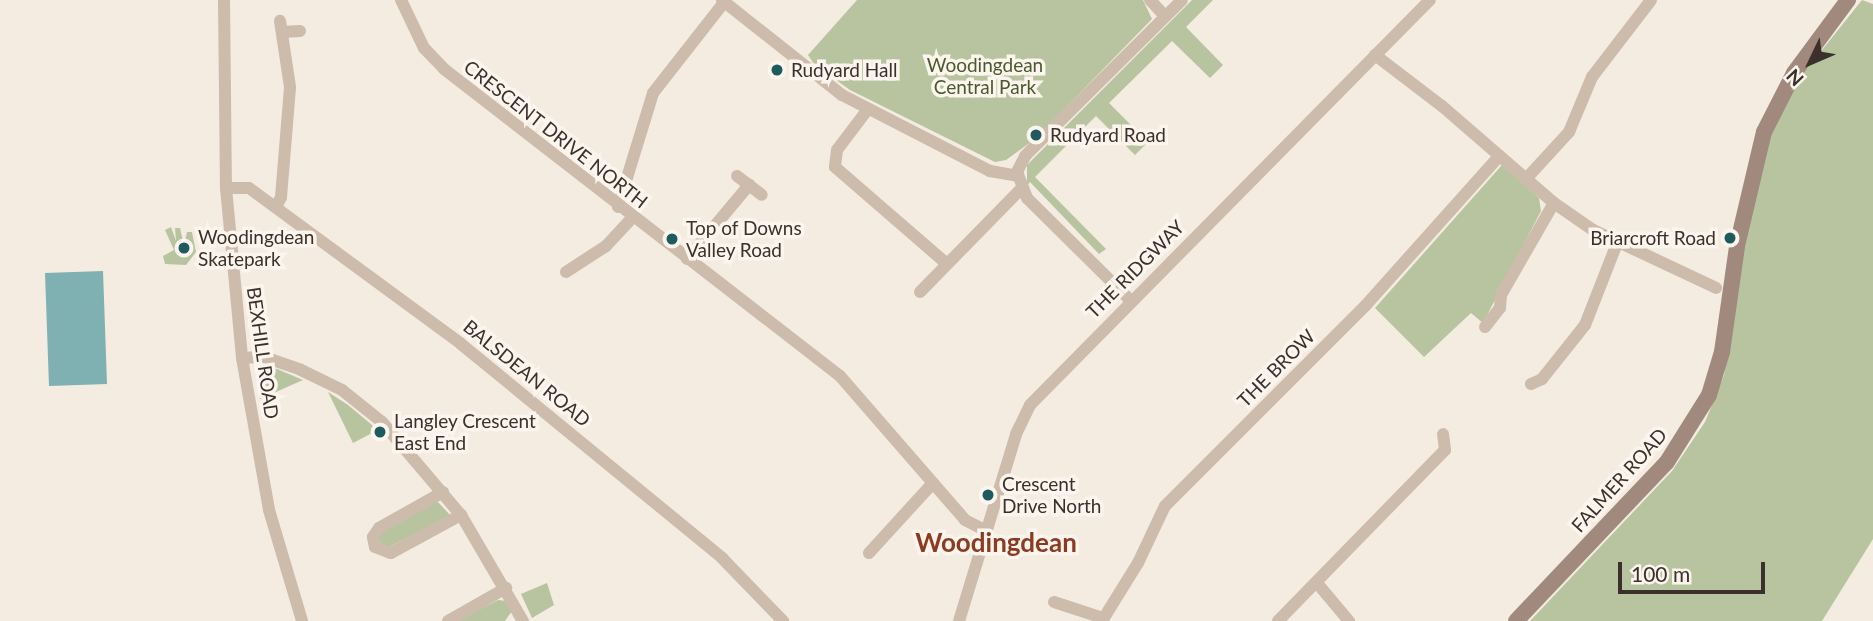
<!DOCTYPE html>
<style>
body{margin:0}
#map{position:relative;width:1873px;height:621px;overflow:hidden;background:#f4ebe1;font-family:Lato,sans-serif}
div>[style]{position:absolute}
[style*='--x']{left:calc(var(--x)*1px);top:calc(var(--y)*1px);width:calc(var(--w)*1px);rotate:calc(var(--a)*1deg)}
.green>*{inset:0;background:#b8c4a0}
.water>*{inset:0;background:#7fb0b2}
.minor>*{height:12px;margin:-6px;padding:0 6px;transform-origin:6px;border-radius:6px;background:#cdbbac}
.secondary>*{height:16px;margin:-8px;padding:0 8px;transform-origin:8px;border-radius:8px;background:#a18a7d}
.dots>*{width:19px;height:19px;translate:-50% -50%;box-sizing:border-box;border:4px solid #fbf5ee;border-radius:50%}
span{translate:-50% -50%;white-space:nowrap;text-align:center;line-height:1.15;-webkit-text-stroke:7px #fbf5ee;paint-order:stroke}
.park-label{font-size:19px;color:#4a5a2e}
.poi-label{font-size:19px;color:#3b302b}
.left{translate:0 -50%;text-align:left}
.right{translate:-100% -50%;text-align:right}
.street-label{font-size:19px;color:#3b302b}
.district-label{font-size:26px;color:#8c3b22;font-weight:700}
.north{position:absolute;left:1775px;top:28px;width:70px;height:70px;-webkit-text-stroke:5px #fbf5ee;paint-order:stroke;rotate:226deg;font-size:19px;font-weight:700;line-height:28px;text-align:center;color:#3b302b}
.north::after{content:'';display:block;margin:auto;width:24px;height:32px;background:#3b302b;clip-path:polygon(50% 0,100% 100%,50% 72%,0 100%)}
.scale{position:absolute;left:1618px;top:562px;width:147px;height:32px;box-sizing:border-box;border:4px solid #3b302b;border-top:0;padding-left:9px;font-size:21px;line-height:24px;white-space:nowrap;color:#3b302b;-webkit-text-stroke:5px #fbf5ee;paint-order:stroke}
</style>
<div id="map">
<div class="green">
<div style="clip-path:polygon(857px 0,1143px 0,1152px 19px,1035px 139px,1006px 160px,995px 162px,850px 90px,814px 64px,808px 55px)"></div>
<div style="clip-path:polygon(1192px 0,1213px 0,1186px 27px,1223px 65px,1210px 78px,1172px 41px,1109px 103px,1148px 142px,1135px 155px,1096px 116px,1035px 177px,1106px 249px,1099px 254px,1030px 182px,1027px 186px,1027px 165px)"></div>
<div style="clip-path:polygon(1862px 0,1873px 4px,1873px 539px,1822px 621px,1530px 621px,1672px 471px,1705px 422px,1724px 375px,1749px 214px,1772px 129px,1786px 95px)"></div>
<div style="clip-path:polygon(1502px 165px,1539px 198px,1541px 211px,1483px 323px,1471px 313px,1424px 357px,1375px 308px)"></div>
<div style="clip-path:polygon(171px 227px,176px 241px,175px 228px,180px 228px,184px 245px,187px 232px,192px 232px,196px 252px,186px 265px,165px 264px,163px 256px,174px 250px,165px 230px)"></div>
<div style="clip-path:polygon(259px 366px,277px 369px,303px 380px,260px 399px,255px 369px)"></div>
<div style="clip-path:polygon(328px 392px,348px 405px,378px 430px,353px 443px)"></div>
<div style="clip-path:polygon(437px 501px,451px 516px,385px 549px,378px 539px,381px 532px)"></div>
<div style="clip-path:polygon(547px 583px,554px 605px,532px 618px,521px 594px)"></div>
<div style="clip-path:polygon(498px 600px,507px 601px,512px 611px,505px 621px,457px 621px)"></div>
</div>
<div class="water">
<div style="clip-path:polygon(103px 271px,107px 384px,49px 386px,45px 273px)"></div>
</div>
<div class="minor">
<div style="--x:224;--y:0;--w:188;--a:89.4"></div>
<div style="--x:226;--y:188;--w:171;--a:84.6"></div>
<div style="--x:242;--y:358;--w:154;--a:79.9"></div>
<div style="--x:269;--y:510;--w:116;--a:73.4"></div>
<div style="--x:401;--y:0;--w:53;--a:64.4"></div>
<div style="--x:424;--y:48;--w:29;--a:46"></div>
<div style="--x:444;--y:69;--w:501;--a:37.78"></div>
<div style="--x:840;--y:376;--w:191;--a:49"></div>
<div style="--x:965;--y:520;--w:25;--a:27"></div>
<div style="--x:722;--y:0;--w:153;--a:38.4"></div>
<div style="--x:842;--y:95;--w:166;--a:27.2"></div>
<div style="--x:990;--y:171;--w:27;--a:10"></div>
<div style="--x:1150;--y:0;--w:22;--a:47"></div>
<div style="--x:282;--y:32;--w:18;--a:-3"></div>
<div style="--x:1375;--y:55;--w:84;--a:37.3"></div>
<div style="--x:1442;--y:106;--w:148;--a:40.9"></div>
<div style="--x:1554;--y:203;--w:47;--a:34.7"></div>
<div style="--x:1593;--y:230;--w:136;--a:25.2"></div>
<div style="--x:868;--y:109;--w:51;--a:127.1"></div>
<div style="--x:837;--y:150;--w:17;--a:97"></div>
<div style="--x:835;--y:167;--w:148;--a:40.9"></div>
<div style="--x:1526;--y:179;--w:64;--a:-47.5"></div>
<div style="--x:1569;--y:132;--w:60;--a:-67.3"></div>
<div style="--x:1592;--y:77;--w:97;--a:-52.5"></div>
<div style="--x:749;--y:185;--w:16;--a:38"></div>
<div style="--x:226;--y:188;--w:23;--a:0"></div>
<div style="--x:249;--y:188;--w:263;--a:36.3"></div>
<div style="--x:461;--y:344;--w:338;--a:39.3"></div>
<div style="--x:722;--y:558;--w:88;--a:45.9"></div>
<div style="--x:276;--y:207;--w:11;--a:-63"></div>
<div style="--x:281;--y:197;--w:110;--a:-85.3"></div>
<div style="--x:290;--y:87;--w:67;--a:-98.6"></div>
<div style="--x:618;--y:207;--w:119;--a:-72.9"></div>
<div style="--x:653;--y:93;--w:118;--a:-51.9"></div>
<div style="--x:687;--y:259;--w:97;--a:-50"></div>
<div style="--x:749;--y:185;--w:15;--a:-143"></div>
<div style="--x:566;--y:272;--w:48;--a:-33"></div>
<div style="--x:606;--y:246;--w:38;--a:-47"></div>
<div style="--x:920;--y:292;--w:144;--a:-45.6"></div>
<div style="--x:1130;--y:300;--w:145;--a:-135.3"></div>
<div style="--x:1027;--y:198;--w:28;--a:-111"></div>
<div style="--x:1017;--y:172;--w:18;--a:-63"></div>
<div style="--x:1025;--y:156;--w:221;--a:-44.8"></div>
<div style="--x:1485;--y:327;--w:24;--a:-52"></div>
<div style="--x:1500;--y:308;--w:13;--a:-86"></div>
<div style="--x:1501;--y:295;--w:106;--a:-60.1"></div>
<div style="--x:242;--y:358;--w:22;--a:-3"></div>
<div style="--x:264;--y:357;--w:39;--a:19"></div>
<div style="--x:301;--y:370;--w:46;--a:26"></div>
<div style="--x:342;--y:390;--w:51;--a:38.7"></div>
<div style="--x:382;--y:422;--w:122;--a:49.7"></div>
<div style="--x:461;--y:515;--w:123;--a:59.7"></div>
<div style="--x:1531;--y:384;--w:12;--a:-24"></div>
<div style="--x:1542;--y:379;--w:69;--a:-51.5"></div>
<div style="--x:1585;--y:325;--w:90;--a:-68.6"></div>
<div style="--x:443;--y:492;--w:73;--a:150.6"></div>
<div style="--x:379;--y:528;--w:11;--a:124"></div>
<div style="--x:373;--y:537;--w:10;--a:79"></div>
<div style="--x:375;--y:547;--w:17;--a:21"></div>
<div style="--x:391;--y:553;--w:80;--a:-28.5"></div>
<div style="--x:869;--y:553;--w:95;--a:-47.6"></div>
<div style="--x:1317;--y:583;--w:50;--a:49.9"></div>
<div style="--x:1054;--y:602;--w:52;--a:18.1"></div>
<div style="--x:448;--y:621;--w:67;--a:-29.6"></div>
<div style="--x:959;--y:621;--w:195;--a:-73"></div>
<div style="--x:1016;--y:434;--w:32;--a:-64"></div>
<div style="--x:1030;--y:405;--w:569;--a:-45.36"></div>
<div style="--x:1102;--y:621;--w:68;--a:-58.2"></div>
<div style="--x:1138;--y:563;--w:63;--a:-64.7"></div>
<div style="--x:1165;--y:506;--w:284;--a:-45"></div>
<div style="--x:1366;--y:305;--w:200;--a:-48.2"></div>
<div style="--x:1278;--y:621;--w:239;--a:-45.7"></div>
<div style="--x:1445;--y:450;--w:16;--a:-97"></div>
</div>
<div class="secondary">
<div style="--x:1516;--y:621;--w:219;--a:-46.5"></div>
<div style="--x:1667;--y:462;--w:79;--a:-57.9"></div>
<div style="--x:1709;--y:395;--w:45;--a:-73.2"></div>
<div style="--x:1722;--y:352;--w:107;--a:-81.9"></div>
<div style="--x:1737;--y:246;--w:117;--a:-76.7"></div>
<div style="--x:1764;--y:132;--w:66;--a:-63"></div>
<div style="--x:1794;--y:73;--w:91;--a:-53.5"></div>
</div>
<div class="dots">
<div style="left:777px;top:70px;background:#1f5a5e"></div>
<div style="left:1036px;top:135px;background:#1f5a5e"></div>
<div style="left:1730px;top:238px;background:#1f5a5e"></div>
<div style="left:672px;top:239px;background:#1f5a5e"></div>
<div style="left:184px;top:248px;background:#1f5a5e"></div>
<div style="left:380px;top:432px;background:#1f5a5e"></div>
<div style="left:988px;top:495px;background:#1f5a5e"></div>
</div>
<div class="park-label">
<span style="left:985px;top:76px">Woodingdean<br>Central Park</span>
</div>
<div class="poi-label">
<span class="left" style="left:791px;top:70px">Rudyard Hall</span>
<span class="left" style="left:1050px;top:135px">Rudyard Road</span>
<span class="left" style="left:686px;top:239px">Top of Downs<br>Valley Road</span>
<span class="left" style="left:198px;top:248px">Woodingdean<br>Skatepark</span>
<span class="right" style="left:1716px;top:238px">Briarcroft Road</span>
<span class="left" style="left:394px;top:432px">Langley Crescent<br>East End</span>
<span class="left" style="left:1002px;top:495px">Crescent<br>Drive North</span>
</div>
<div class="street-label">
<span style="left:556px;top:134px;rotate:38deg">CRESCENT DRIVE NORTH</span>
<span style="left:1135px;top:269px;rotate:-45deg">THE RIDGWAY</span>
<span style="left:263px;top:353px;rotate:82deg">BEXHILL ROAD</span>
<span style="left:1276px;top:368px;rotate:-45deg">THE BROW</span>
<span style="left:527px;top:373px;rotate:39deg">BALSDEAN ROAD</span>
<span style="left:1619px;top:480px;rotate:-48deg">FALMER ROAD</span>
</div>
<div class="district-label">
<span style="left:996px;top:543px">Woodingdean</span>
</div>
<div class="north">N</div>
<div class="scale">100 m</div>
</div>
